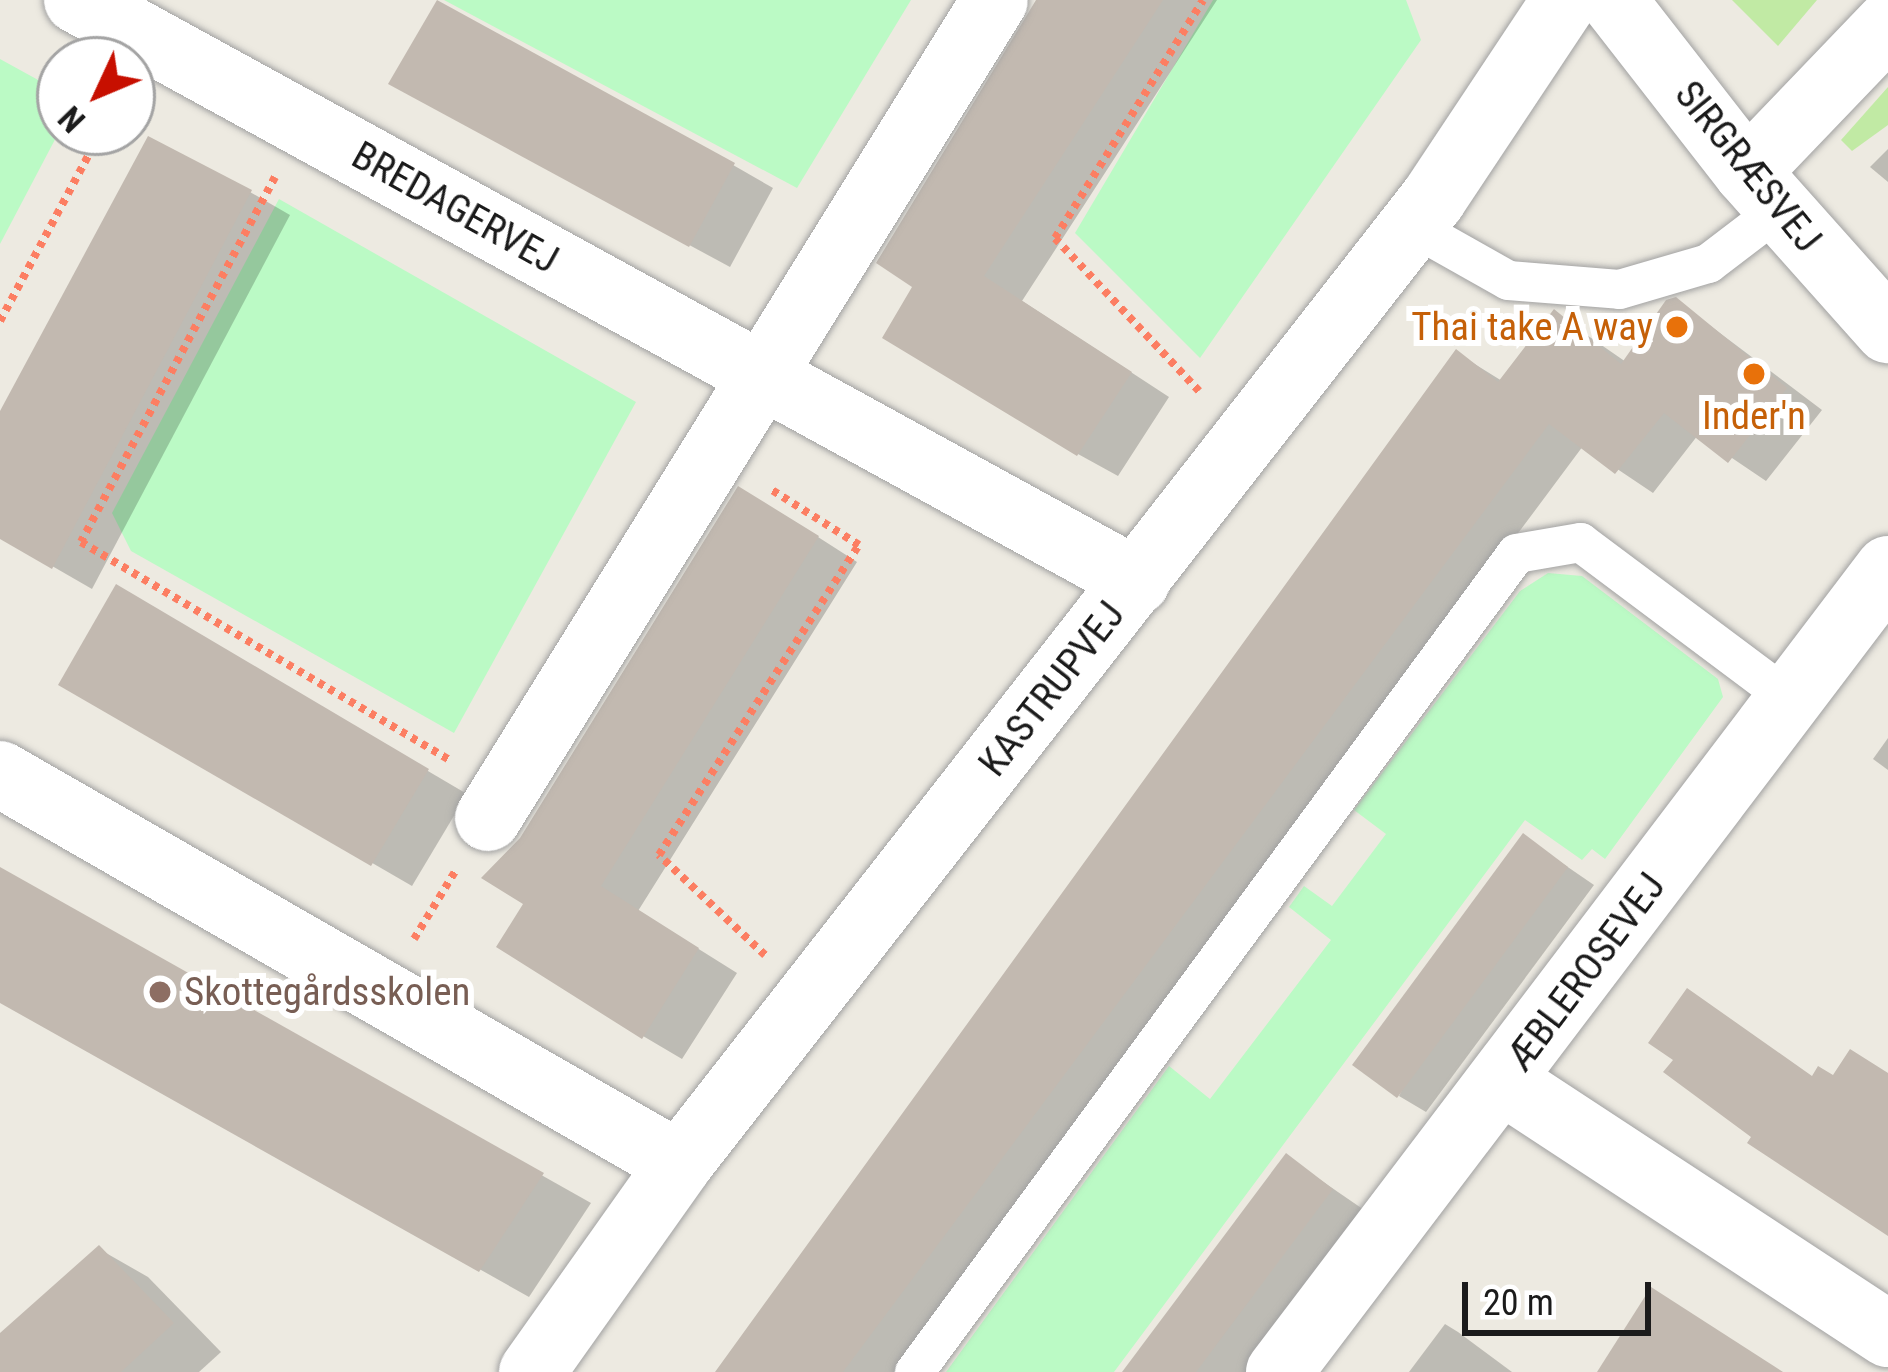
<!DOCTYPE html>
<meta charset="utf-8">
<style>
body{margin:0}
#map{position:relative;width:1888px;height:1372px;overflow:hidden;background:#edeae1;font-family:"Roboto Condensed",sans-serif}
div>[style]{position:absolute}
[style*='--x']{left:calc(var(--x)*1px);top:calc(var(--y)*1px);width:calc(var(--w)*1px);rotate:calc(var(--a)*1deg)}
.grass>*{inset:0;background:#c1eaa4}
.park>*{inset:0;background:#bbfac5}
.shadow>*{inset:0;background:#0003}
.building>*{inset:0;background:#c2b9b0}
.path>*{height:8px;margin-top:-4px;transform-origin:0;background:repeating-linear-gradient(90deg,#fc7e62 0 6px,transparent 0 12px)}
.roads{filter:drop-shadow(0 0 3px #a2a2a2) drop-shadow(0 0 3px #a2a2a2)}
.service>*{height:39px;margin:-19.5px;padding:0 19.5px;transform-origin:19.5px;border-radius:19.5px;background:#fff}
.minor>*{height:66px;margin:-33px;padding:0 33px;transform-origin:33px;border-radius:33px;background:#fff}
.tertiary>*{height:66px;margin:-33px;padding:0 33px;transform-origin:33px;border-radius:33px;background:#fff}
.dots>*{width:33px;height:33px;translate:-50% -50%;box-sizing:border-box;border:6px solid #fff;border-radius:50%}
span{translate:-50% -50%;white-space:nowrap;text-align:center;line-height:1.15;-webkit-text-stroke:12px #fff;paint-order:stroke}
.street-label{font-size:39px;color:#1b1b1b}
.food-label{font-size:39px;color:#c56008}
.right{translate:-100% -50%;text-align:right}
.education-label{font-size:39px;color:#785e54}
.left{translate:0 -50%;text-align:left}
.north{position:absolute;left:36px;top:36px;width:120px;height:120px;box-sizing:border-box;background:#fff;border:3px solid #a4a4a4;border-radius:50%;rotate:226deg;font-size:33px;font-weight:700;line-height:48px;text-align:center;color:#1b1b1b}
.north::after{content:'';display:block;margin:auto;width:42px;height:54px;background:#c70f00;clip-path:polygon(50% 0,100% 100%,50% 72%,0 100%)}
.scale{position:absolute;left:1462px;top:1282px;width:189px;height:54px;box-sizing:border-box;border:6px solid #1b1b1b;border-top:0;padding-left:15px;font-size:36px;line-height:42px;white-space:nowrap;color:#1b1b1b;-webkit-text-stroke:9px #fff;paint-order:stroke}
</style>
<div id="map">
<div class="grass">
<div style="clip-path:polygon(1732px 0,1817px 0,1778px 46px)"></div>
<div style="clip-path:polygon(1888px 87px,1888px 125px,1852px 151px,1841px 140px)"></div>
</div>
<div class="park">
<div style="clip-path:polygon(444px 0,911px 0,797px 188px)"></div>
<div style="clip-path:polygon(1213px 0,1406px 0,1421px 40px,1200px 358px,1075px 233px)"></div>
<div style="clip-path:polygon(0 59px,60px 92px,60px 130px,0 244px)"></div>
<div style="clip-path:polygon(279px 199px,636px 402px,454px 733px,131px 551px,112px 513px)"></div>
<div style="clip-path:polygon(1548px 573px,1582px 576px,1718px 679px,1723px 697px,1605px 859px,1592px 849px,1582px 860px,1525px 820px,1114px 1372px,946px 1372px,1169px 1066px,1210px 1099px,1331px 940px,1289px 907px,1304px 886px,1332px 906px,1386px 834px,1354px 810px,1520px 591px)"></div>
</div>
<div class="shadow">
<div style="clip-path:polygon(1044px 0,1217px 0,1022px 301px,1169px 397px,1118px 476px,1078px 454px,916px 287px)"></div>
<div style="clip-path:polygon(432px 106px,733px 165px,773px 188px,730px 267px)"></div>
<div style="clip-path:polygon(1888px 149px,1888px 182px,1870px 167px)"></div>
<div style="clip-path:polygon(250px 192px,290px 215px,92px 589px,0 536px,0 417px)"></div>
<div style="clip-path:polygon(1676px 300px,1822px 410px,1766px 481px,1698px 435px,1653px 493px,1583px 446px,894px 1372px,719px 1372px,1457px 353px,1502px 381px,1555px 313px,1626px 362px)"></div>
<div style="clip-path:polygon(779px 512px,857px 562px,638px 911px,737px 973px,682px 1059px,643px 1036px,527px 903px,522px 840px)"></div>
<div style="clip-path:polygon(117px 588px,467px 794px,412px 886px,63px 684px)"></div>
<div style="clip-path:polygon(1888px 738px,1888px 770px,1873px 759px)"></div>
<div style="clip-path:polygon(1524px 837px,1594px 885px,1426px 1112px,1399px 1096px)"></div>
<div style="clip-path:polygon(0 871px,591px 1203px,529px 1297px,0 999px)"></div>
<div style="clip-path:polygon(1287px 1157px,1370px 1214px,1252px 1372px,1126px 1372px)"></div>
<div style="clip-path:polygon(99px 1249px,148px 1277px,221px 1352px,199px 1372px,0 1372px,0 1337px)"></div>
<div style="clip-path:polygon(1445px 1324px,1458px 1332px,1512px 1372px,1409px 1372px)"></div>
</div>
<div class="building">
<div style="clip-path:polygon(437px 0,735px 163px,689px 247px,388px 84px)"></div>
<div style="clip-path:polygon(1036px 0,1163px 0,984px 276px,1132px 372px,1077px 456px,882px 338px,912px 287px,876px 263px)"></div>
<div style="clip-path:polygon(148px 136px,252px 190px,52px 569px,0 539px,0 411px)"></div>
<div style="clip-path:polygon(1676px 297px,1787px 388px,1728px 463px,1664px 413px,1615px 474px,1549px 424px,843px 1372px,715px 1372px,1456px 349px,1498px 382px,1554px 309px,1621px 364px,1666px 300px)"></div>
<div style="clip-path:polygon(738px 486px,819px 536px,601px 886px,699px 948px,642px 1039px,496px 947px,523px 904px,481px 878px,520px 838px)"></div>
<div style="clip-path:polygon(116px 584px,429px 769px,371px 866px,58px 685px)"></div>
<div style="clip-path:polygon(1523px 833px,1568px 867px,1397px 1098px,1352px 1065px)"></div>
<div style="clip-path:polygon(0 867px,544px 1173px,479px 1272px,0 1003px)"></div>
<div style="clip-path:polygon(1687px 988px,1812px 1076px,1818px 1066px,1833px 1075px,1850px 1049px,1888px 1073px,1888px 1236px,1747px 1143px,1751px 1137px,1663px 1072px,1673px 1060px,1648px 1043px)"></div>
<div style="clip-path:polygon(1286px 1153px,1333px 1189px,1196px 1372px,1122px 1372px)"></div>
<div style="clip-path:polygon(99px 1245px,174px 1323px,121px 1372px,0 1372px,0 1333px)"></div>
<div style="clip-path:polygon(1651px 1287px,1783px 1372px,1597px 1372px)"></div>
</div>
<div class="path">
<div style="--x:275;--y:177;--w:413;--a:118"></div>
<div style="--x:81;--y:542;--w:431;--a:30.6"></div>
<div style="--x:0;--y:321;--w:214;--a:-61.9"></div>
<div style="--x:1199;--y:391;--w:210;--a:-133.3"></div>
<div style="--x:1055;--y:238;--w:280;--a:-58.1"></div>
<div style="--x:414;--y:939;--w:81;--a:-58.7"></div>
<div style="--x:765;--y:955;--w:146;--a:-136.7"></div>
<div style="--x:659;--y:855;--w:369;--a:-57.2"></div>
<div style="--x:859;--y:545;--w:107;--a:-147.7"></div>
</div>
<div class="roads">
<div class="service">
<div style="--x:1412;--y:226;--w:110;--a:29.4"></div>
<div style="--x:1508;--y:280;--w:111;--a:4.6"></div>
<div style="--x:1619;--y:289;--w:93;--a:-16.3"></div>
<div style="--x:1708;--y:263;--w:89;--a:-37.3"></div>
<div style="--x:914;--y:1372;--w:1016;--a:-53.68"></div>
<div style="--x:1516;--y:553;--w:65;--a:-9.8"></div>
<div style="--x:1580;--y:542;--w:264;--a:36.8"></div>
</div>
<div class="minor">
<div style="--x:77;--y:0;--w:1209;--a:28.73"></div>
<div style="--x:1747;--y:172;--w:204;--a:-46.2"></div>
<div style="--x:0;--y:774;--w:783;--a:29.87"></div>
<div style="--x:488;--y:818;--w:962;--a:-58.21"></div>
<div style="--x:1504;--y:1082;--w:459;--a:33.3"></div>
<div style="--x:1279;--y:1372;--w:1008;--a:-52.82"></div>
</div>
<div class="tertiary">
<div style="--x:1613;--y:0;--w:218;--a:52.1"></div>
<div style="--x:1747;--y:172;--w:212;--a:48.3"></div>
<div style="--x:532;--y:1372;--w:255;--a:-54.7"></div>
<div style="--x:679;--y:1164;--w:1225;--a:-52"></div>
<div style="--x:1433;--y:199;--w:239;--a:-56.4"></div>
</div>
</div>
<div class="dots">
<div style="left:1677px;top:327px;background:#e8710a"></div>
<div style="left:1754px;top:374px;background:#e8710a"></div>
<div style="left:160px;top:992px;background:#8d6e63"></div>
</div>
<div class="street-label">
<span style="left:1748px;top:167px;rotate:51deg">SIRGRÆSVEJ</span>
<span style="left:455px;top:208px;rotate:29deg">BREDAGERVEJ</span>
<span style="left:1052px;top:689px;rotate:-52deg">KASTRUPVEJ</span>
<span style="left:1586px;top:972px;rotate:-53deg">ÆBLEROSEVEJ</span>
</div>
<div class="food-label">
<span class="right" style="left:1653px;top:327px">Thai take A way</span>
<span style="left:1754px;top:416px">Inder'n</span>
</div>
<div class="education-label">
<span class="left" style="left:184px;top:992px">Skottegårdsskolen</span>
</div>
<div class="north">N</div>
<div class="scale">20 m</div>
</div>
